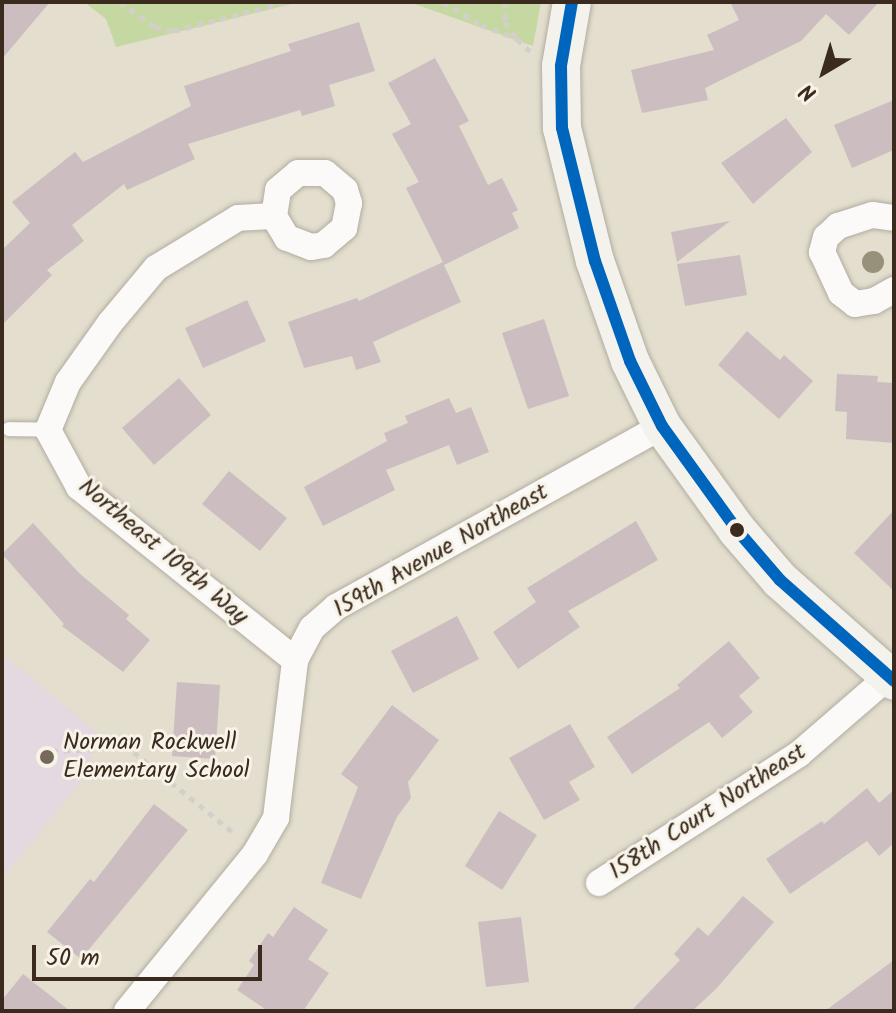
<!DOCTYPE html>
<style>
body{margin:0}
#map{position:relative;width:896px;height:1013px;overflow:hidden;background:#e3decd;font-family:Kalam,sans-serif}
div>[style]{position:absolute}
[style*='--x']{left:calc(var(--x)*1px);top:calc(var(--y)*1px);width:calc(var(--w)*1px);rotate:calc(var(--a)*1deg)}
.built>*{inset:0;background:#e4d8e1}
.green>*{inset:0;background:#c5d8a2}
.building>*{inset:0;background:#ccbec0}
.path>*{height:5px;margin-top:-2.5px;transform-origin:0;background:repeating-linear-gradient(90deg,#d3d0cb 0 6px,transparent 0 12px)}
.roads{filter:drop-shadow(0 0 2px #b1aca1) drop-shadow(0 0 2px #b1aca1)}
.lane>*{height:14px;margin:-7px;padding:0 7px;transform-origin:7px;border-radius:7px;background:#fbfaf8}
.street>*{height:26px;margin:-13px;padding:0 13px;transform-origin:13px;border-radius:13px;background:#fbfaf8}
.secondary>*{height:38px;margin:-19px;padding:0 19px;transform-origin:19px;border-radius:19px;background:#f4f2ec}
.bus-1>*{height:12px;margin:-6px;padding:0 6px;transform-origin:6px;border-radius:6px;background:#0065bd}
.trees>*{width:22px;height:22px;margin:-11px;border-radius:50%;background:#96927a}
.dots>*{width:22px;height:22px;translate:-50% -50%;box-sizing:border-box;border:4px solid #f7f3e8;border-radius:50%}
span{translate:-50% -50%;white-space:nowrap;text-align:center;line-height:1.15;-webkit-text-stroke:6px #f7f3e8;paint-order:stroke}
.street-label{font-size:24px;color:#3b2a1e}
.poi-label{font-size:24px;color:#3b2a1e}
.left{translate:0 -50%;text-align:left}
.frame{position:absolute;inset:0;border:4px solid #3b2a1e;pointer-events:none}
.north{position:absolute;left:784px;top:32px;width:80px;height:80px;-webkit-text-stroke:6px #f7f3e8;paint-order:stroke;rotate:218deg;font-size:22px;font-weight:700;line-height:32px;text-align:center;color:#3b2a1e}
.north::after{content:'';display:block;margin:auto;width:28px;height:36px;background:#3b2a1e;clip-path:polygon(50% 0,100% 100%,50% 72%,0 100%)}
.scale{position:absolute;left:32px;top:945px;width:230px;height:36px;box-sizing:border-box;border:4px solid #3b2a1e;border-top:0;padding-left:10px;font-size:24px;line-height:28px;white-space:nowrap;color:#3b2a1e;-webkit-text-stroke:6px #f7f3e8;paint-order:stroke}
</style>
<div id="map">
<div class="built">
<div style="clip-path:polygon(2px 654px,100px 735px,83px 779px,2px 879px)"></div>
</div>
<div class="green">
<div style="clip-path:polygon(84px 2px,300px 2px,116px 47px,106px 19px)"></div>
<div style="clip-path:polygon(409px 2px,541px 2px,533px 46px)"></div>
</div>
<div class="building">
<div style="clip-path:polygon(2px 2px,50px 2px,2px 59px)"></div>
<div style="clip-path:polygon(730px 2px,879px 2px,849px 35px,826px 14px,801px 41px,705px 88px,708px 100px,642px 113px,631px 70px,714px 50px,707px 35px,739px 20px)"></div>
<div style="clip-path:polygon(359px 22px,375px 71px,329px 85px,335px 106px,302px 116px,300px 110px,188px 144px,195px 159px,127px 190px,124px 184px,72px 225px,84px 241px,47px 270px,52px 275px,2px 325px,2px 250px,30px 223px,12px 202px,75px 152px,83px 162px,191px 106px,184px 86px,291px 51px,288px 44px)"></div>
<div style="clip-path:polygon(435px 58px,469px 121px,459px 126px,488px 185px,502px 178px,518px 210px,512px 213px,519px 228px,444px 265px,461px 302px,373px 342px,381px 362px,356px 370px,352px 356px,304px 368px,288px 322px,357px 298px,359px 301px,443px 262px,406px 188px,419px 182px,392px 134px,411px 124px,388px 83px)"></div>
<div style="clip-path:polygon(894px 100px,894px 150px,852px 168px,834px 125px)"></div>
<div style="clip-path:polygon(786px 118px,812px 152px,753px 204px,721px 163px)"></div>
<div style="clip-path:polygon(730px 221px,677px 262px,671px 232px)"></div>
<div style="clip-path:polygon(740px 255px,747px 295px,685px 306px,677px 264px)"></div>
<div style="clip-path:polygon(247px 300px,266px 341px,203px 368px,185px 328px)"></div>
<div style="clip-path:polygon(544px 319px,569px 396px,528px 409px,502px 333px)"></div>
<div style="clip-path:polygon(747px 331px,780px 360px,784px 355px,813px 381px,779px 419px,718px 365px)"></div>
<div style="clip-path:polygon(837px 374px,878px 376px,877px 382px,894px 383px,894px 443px,846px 439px,847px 412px,835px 411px)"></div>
<div style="clip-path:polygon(179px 378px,211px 415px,154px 465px,122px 428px)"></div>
<div style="clip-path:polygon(449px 398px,456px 413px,471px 407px,489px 452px,457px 465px,449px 445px,386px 470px,395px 490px,323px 526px,304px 487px,387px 441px,384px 433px,408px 423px,405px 416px)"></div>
<div style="clip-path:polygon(229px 471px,287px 518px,260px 551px,202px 504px)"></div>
<div style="clip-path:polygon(894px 510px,894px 591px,854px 553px)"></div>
<div style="clip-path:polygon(636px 521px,658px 560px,568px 611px,580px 627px,518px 669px,493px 632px,536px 602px,527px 588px)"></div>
<div style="clip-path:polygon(33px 523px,79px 573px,129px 615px,126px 619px,150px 640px,123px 672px,62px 626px,64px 624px,2px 554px)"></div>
<div style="clip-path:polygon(457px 616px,479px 659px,413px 693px,391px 651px)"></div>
<div style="clip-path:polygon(729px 641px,760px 678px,739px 696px,753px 712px,722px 738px,709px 722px,632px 774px,607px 737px,680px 688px,677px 685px)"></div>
<div style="clip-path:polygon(177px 682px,220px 685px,215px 759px,172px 756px)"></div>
<div style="clip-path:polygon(392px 705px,439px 740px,408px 782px,411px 798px,397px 817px,361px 899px,321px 883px,358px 787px,341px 774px)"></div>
<div style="clip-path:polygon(570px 724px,595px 767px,569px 782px,580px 800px,544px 820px,509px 758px)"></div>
<div style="clip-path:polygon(867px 788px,879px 803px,894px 790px,894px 843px,879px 856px,867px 841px,790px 894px,766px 859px,822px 821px,824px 824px)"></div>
<div style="clip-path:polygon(154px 804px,188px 830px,81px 959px,47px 932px,90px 879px,94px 882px)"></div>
<div style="clip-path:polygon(499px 811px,537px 835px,502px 890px,465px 866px)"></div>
<div style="clip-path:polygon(743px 896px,774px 922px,715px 990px,692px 1011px,631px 1011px,680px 960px,674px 954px,698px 927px,708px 936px)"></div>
<div style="clip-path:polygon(294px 907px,328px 930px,308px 959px,329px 973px,303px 1011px,268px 1011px,237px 990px,254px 965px,249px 961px,268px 933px,273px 937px)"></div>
<div style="clip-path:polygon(521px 917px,529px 982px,486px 987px,478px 922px)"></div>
<div style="clip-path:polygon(894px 960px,894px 1011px,825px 1011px)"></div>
<div style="clip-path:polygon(23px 974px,70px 1011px,2px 1011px,2px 1000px)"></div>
</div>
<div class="path">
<div style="--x:120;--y:2;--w:43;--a:35.5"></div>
<div style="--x:155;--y:27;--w:19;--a:12"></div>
<div style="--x:174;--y:31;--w:117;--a:-14.4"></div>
<div style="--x:443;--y:2;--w:44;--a:31.2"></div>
<div style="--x:481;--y:25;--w:39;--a:21"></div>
<div style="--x:517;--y:39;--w:19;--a:43"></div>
<div style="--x:505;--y:2;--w:20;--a:90"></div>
<div style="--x:505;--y:22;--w:19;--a:54"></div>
<div style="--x:52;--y:751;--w:48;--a:-2.4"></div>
<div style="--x:100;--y:749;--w:19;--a:-39"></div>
<div style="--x:115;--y:737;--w:153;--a:38.9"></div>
</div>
<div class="roads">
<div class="lane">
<div style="--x:9;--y:429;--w:39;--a:1"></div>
</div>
<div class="street">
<div style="--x:274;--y:216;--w:26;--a:-81"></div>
<div style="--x:278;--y:190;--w:26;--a:-40"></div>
<div style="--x:298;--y:173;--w:27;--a:0"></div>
<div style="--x:325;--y:173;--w:26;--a:40"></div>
<div style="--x:345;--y:190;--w:14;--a:73"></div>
<div style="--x:349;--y:203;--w:25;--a:101"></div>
<div style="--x:344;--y:228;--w:26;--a:140"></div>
<div style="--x:324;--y:245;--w:13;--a:171"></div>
<div style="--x:311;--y:247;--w:26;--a:-159"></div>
<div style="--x:287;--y:238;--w:26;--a:-121"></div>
<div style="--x:274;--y:216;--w:36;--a:177"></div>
<div style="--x:238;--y:218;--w:96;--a:148.6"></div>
<div style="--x:156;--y:268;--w:72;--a:129.9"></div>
<div style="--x:110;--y:323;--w:72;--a:125.4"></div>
<div style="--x:68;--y:382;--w:52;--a:112.6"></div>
<div style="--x:48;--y:430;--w:65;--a:61.5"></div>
<div style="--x:79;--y:487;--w:277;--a:38.7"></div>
<div style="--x:894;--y:218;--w:22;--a:-172"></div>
<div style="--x:872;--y:215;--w:36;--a:162"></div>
<div style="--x:838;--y:226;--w:16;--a:137"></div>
<div style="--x:826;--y:237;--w:16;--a:105"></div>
<div style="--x:822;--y:252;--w:45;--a:65.1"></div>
<div style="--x:841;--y:293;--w:18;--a:38"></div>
<div style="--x:855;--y:304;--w:19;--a:-9"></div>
<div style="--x:874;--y:301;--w:23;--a:-29"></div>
<div style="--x:599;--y:883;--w:238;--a:-32.8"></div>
<div style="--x:799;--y:754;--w:118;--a:-40.9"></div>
<div style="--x:127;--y:1011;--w:203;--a:-50.8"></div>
<div style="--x:255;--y:854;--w:42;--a:-59.7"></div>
<div style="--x:276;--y:818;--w:159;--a:-83.1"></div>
<div style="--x:295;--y:660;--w:36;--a:-62"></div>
<div style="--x:312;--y:628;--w:32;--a:-41"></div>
<div style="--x:336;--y:607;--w:373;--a:-29"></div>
</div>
<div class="secondary">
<div style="--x:572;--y:2;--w:65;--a:99.8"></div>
<div style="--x:561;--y:66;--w:62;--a:89.1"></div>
<div style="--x:562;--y:128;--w:137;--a:76.1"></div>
<div style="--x:595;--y:261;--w:106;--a:70.7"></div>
<div style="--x:630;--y:361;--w:72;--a:63.8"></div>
<div style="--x:662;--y:426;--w:128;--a:54.2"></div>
<div style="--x:737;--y:530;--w:66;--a:49.3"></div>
<div style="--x:780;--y:580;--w:152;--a:41.5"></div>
</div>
</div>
<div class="bus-1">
<div style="--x:572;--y:2;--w:65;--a:99.8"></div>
<div style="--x:561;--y:66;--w:62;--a:89.1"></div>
<div style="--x:562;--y:128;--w:137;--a:76.1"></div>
<div style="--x:595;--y:261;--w:106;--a:70.7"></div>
<div style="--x:630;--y:361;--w:72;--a:63.8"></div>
<div style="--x:662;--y:426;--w:128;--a:54.2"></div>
<div style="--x:737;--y:530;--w:66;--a:49.3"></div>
<div style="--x:780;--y:580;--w:152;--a:41.5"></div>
</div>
<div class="trees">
<div style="left:873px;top:262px"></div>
</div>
<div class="dots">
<div style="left:737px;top:530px;background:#3b2a1e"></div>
<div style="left:47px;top:757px;background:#76695b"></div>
</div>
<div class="street-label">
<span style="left:441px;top:551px;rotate:-30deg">159th Avenue Northeast</span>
<span style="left:163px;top:552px;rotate:40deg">Northeast 109th Way</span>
<span style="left:708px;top:812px;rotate:-33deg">158th Court Northeast</span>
</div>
<div class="poi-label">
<span class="left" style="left:63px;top:757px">Norman Rockwell<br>Elementary School</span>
</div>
<div class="frame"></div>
<div class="north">N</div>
<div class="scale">50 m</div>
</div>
